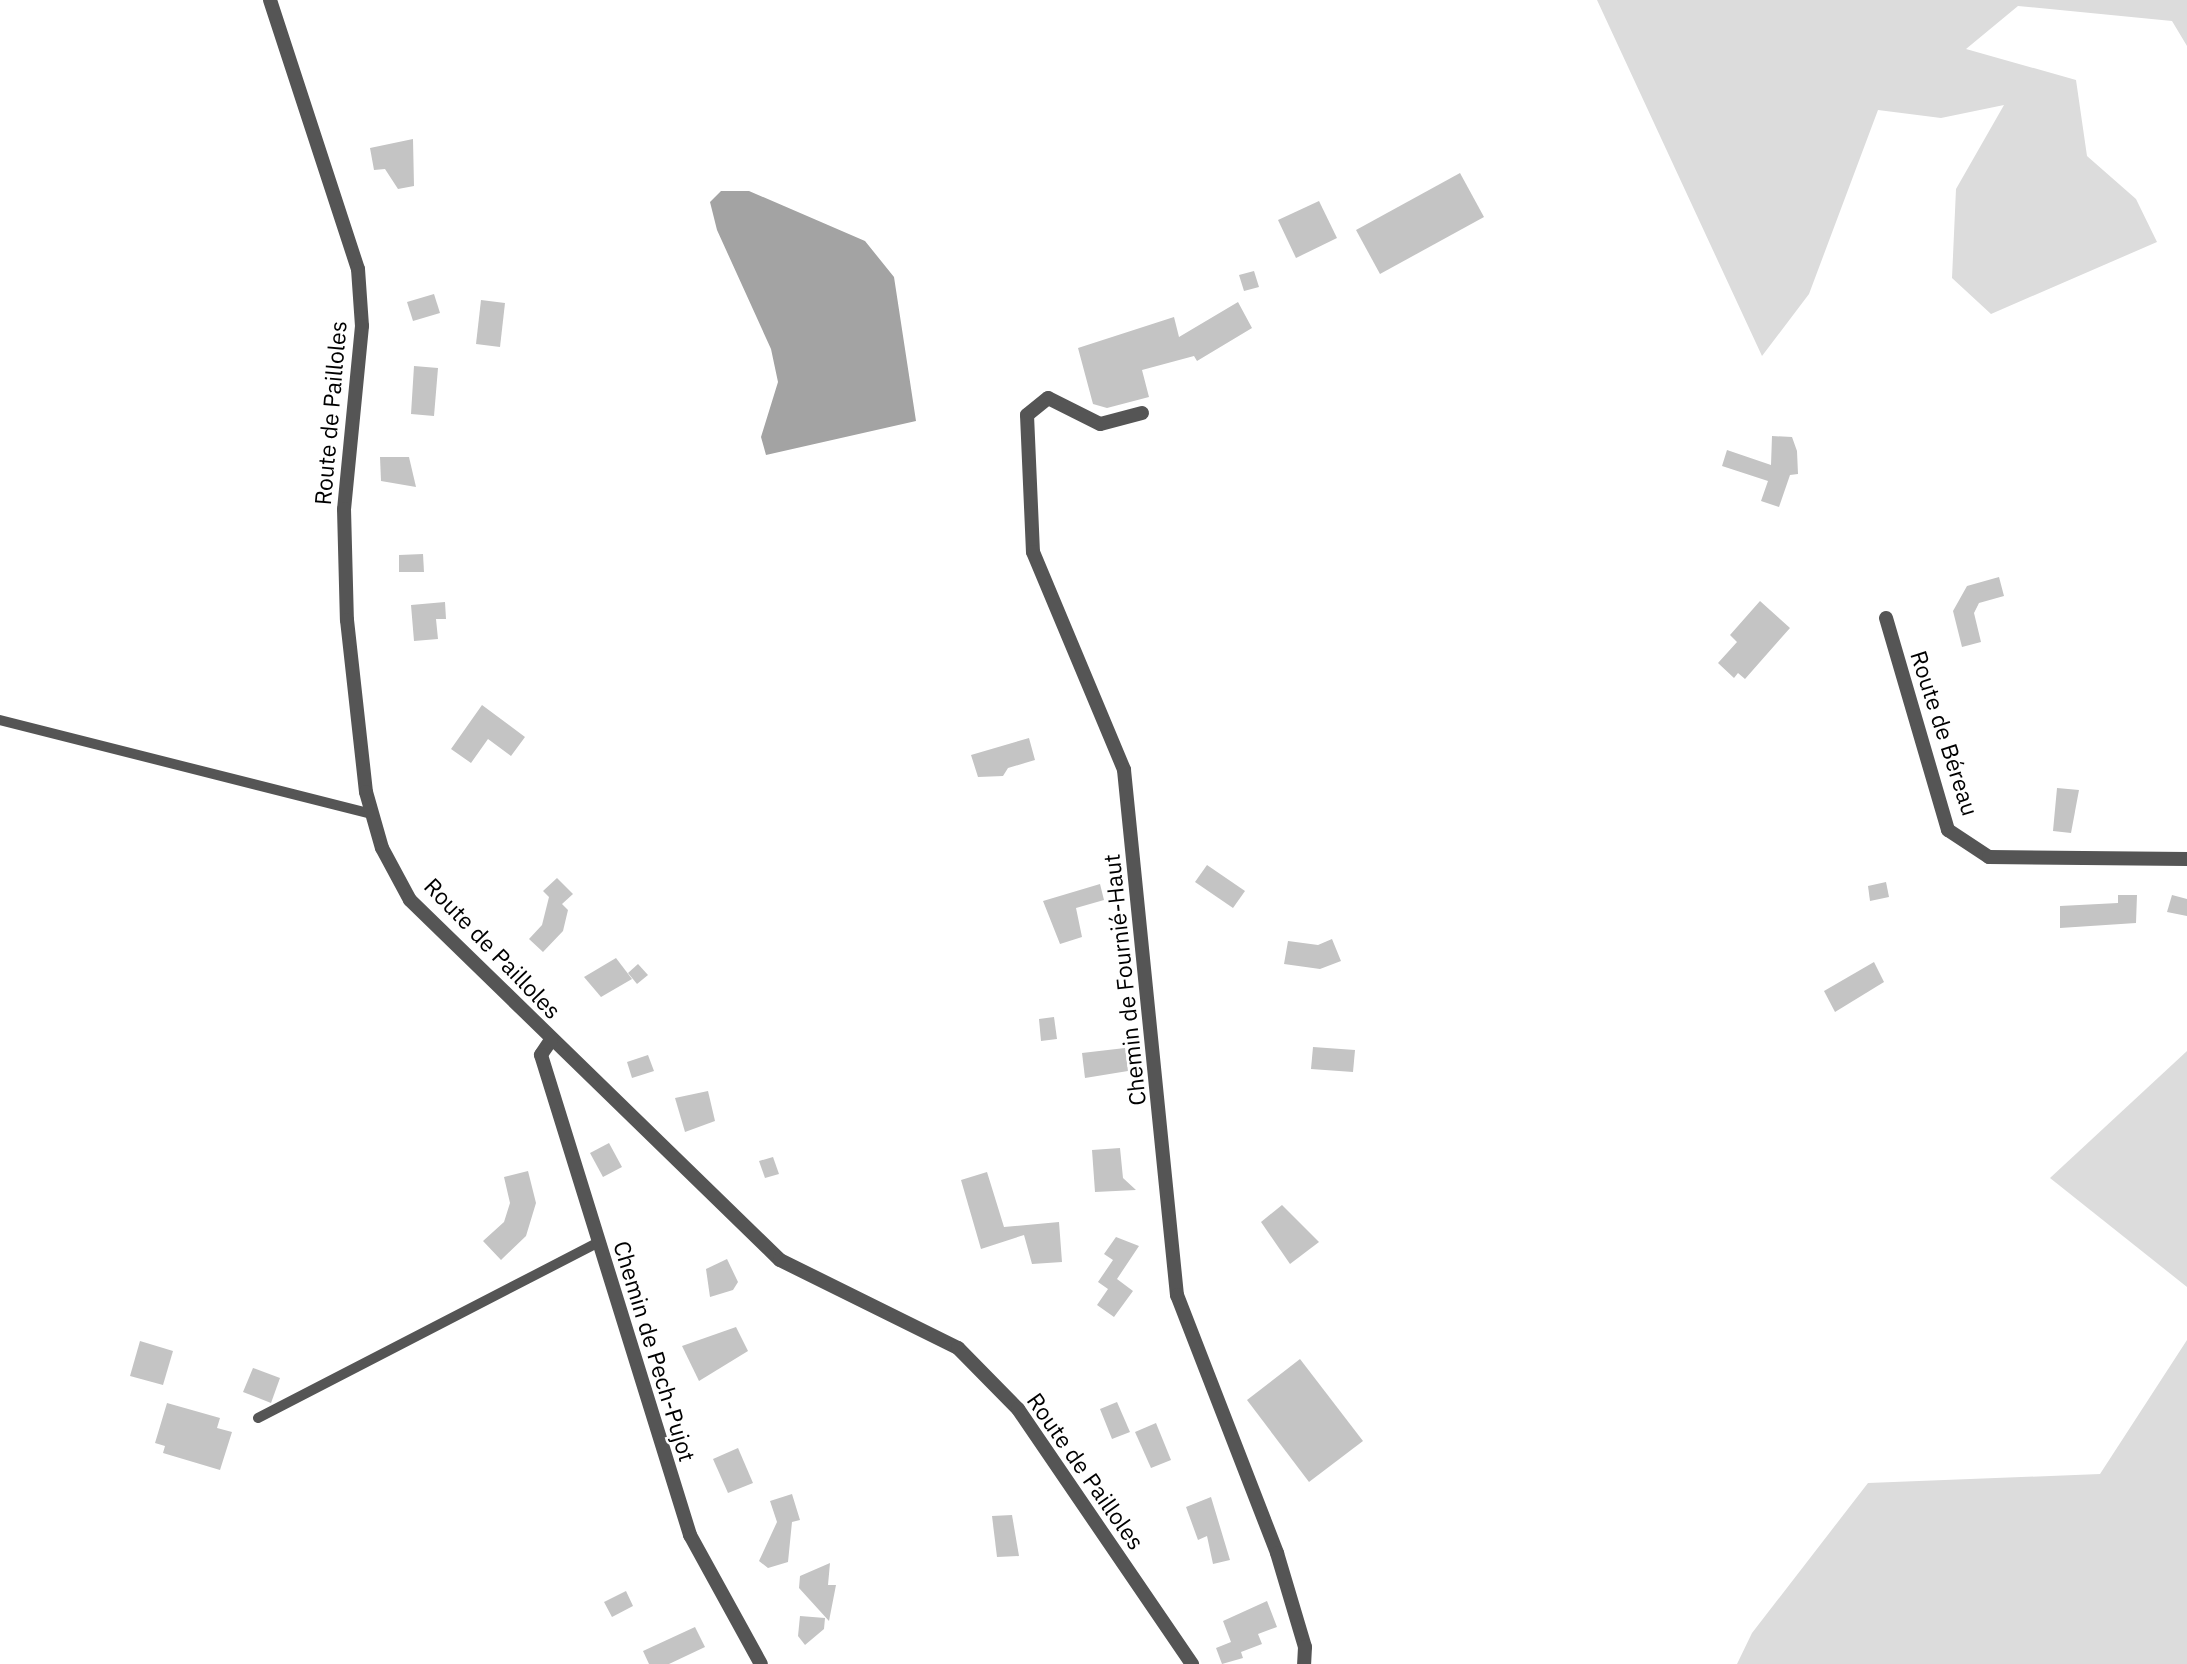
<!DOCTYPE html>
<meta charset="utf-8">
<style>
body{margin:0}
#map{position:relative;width:2187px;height:1664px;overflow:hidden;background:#fff;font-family:"IBM Plex Sans",sans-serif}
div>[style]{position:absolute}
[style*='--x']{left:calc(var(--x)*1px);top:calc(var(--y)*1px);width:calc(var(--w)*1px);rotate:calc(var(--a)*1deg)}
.green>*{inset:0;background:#dcdcdc}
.water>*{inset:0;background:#a3a3a3}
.building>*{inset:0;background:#c4c4c4}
.service>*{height:10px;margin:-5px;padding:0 5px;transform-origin:5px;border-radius:5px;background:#555}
.minor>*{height:14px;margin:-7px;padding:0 7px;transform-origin:7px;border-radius:7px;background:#555}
span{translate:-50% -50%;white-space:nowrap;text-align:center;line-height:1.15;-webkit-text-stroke:5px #fff;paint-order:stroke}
.street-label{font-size:23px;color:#000}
</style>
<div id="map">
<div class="green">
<div style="clip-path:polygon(1597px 0,2187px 0,2187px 46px,2172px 21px,2018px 6px,1966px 49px,2076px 80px,2087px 156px,2136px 199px,2157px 242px,1991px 314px,1952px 278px,1956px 189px,2004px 105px,1941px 118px,1878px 110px,1809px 294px,1762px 356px)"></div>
<div style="clip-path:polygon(2187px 1051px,2187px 1287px,2050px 1178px)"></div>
<div style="clip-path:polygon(2187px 1340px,2187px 1664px,1737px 1664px,1752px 1633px,1868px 1483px,2100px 1474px)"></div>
</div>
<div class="water">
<div style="clip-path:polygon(721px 191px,749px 191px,865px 241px,894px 277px,916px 421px,766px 455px,761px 437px,778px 382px,771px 349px,717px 230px,710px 202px)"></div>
</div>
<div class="building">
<div style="clip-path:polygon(413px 139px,414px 186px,398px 189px,385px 169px,374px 170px,370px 148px)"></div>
<div style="clip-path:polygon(1460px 173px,1484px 217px,1380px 274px,1356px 230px)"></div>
<div style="clip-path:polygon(1319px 201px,1337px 238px,1296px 258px,1278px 220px)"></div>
<div style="clip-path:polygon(1254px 271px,1259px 287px,1244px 291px,1239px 275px)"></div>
<div style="clip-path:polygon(434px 294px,440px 313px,413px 321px,407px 302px)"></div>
<div style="clip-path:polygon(481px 300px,505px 303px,500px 347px,476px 344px)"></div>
<div style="clip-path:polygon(1238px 302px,1252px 328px,1197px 361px,1194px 356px,1142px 370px,1149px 397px,1107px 408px,1093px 404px,1078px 348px,1174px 317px,1179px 337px)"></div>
<div style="clip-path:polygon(414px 366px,438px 368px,434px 416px,411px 414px)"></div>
<div style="clip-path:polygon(1772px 436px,1792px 437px,1797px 451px,1798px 474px,1790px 475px,1779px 507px,1761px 501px,1768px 481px,1722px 466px,1727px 450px,1771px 465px)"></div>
<div style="clip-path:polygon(380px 457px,409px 457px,416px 487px,381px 481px)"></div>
<div style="clip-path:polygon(423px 554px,424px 572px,399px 572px,399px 555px)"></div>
<div style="clip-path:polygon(1999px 577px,2004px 596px,1979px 603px,1974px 613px,1981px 642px,1962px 647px,1953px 611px,1967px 586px)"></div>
<div style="clip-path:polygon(1760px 601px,1790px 628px,1745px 679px,1738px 673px,1734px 678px,1718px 663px,1737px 642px,1730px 635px)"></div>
<div style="clip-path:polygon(445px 602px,446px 619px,436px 619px,438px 639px,414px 641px,411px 605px)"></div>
<div style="clip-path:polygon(482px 705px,525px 737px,511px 756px,488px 739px,471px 763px,451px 749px)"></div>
<div style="clip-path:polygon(1029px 738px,1035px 760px,1008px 768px,1003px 776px,978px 777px,971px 755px)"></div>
<div style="clip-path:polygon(2057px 788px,2079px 790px,2071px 833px,2053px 831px)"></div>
<div style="clip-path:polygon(1207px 865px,1245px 891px,1233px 908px,1195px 882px)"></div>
<div style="clip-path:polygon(557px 878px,573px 894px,562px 904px,568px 910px,563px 931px,543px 952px,529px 939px,542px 925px,549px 897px,543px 891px)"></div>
<div style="clip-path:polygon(1886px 882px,1889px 897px,1870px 901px,1868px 886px)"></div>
<div style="clip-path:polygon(1100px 884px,1104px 900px,1076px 908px,1082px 937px,1060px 944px,1043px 901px)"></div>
<div style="clip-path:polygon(2118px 895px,2137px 895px,2136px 923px,2060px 928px,2060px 906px,2118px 903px)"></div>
<div style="clip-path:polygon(2172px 895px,2187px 899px,2187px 916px,2167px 912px)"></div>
<div style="clip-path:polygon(1332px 939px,1341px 961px,1320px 969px,1284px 964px,1288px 941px,1318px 945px)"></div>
<div style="clip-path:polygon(616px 958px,632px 979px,601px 997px,584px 977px)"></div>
<div style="clip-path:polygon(1874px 962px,1884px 982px,1835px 1012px,1824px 991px)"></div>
<div style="clip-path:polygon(638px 964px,648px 975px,637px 984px,628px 973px)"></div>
<div style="clip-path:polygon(1054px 1017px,1057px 1039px,1041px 1041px,1039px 1019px)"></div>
<div style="clip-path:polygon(1313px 1047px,1355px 1050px,1353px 1072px,1311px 1069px)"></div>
<div style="clip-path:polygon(1125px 1048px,1128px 1071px,1085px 1078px,1082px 1053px)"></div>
<div style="clip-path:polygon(648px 1055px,654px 1071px,632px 1078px,627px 1062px)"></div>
<div style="clip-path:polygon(708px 1091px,715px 1121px,685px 1132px,675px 1098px)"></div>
<div style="clip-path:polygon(609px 1143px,622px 1167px,603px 1177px,590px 1153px)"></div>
<div style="clip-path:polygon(1120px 1148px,1123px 1178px,1136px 1190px,1095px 1192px,1092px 1150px)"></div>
<div style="clip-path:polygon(773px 1157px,779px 1174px,765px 1178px,759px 1161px)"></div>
<div style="clip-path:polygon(528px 1171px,536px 1203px,526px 1236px,501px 1260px,483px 1241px,504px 1222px,510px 1203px,504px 1177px)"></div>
<div style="clip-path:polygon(987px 1172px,1004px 1227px,1059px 1222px,1062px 1262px,1032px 1264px,1024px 1235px,981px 1249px,961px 1180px)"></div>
<div style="clip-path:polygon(1282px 1205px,1319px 1242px,1290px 1264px,1261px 1222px)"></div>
<div style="clip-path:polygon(1116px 1237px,1139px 1246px,1117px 1279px,1133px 1291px,1114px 1317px,1097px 1305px,1108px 1289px,1098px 1282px,1113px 1260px,1104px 1254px)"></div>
<div style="clip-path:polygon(727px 1259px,738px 1282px,733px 1290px,710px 1297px,706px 1269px)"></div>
<div style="clip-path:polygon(736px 1327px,748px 1351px,699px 1381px,682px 1346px)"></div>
<div style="clip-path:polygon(140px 1341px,173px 1351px,163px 1385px,130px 1376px)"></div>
<div style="clip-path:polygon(1300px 1359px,1363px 1441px,1309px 1482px,1247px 1400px)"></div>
<div style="clip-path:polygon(253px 1368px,280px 1378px,271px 1403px,243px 1392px)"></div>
<div style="clip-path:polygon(1117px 1402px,1130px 1432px,1112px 1439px,1100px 1409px)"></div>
<div style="clip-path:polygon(167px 1403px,220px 1418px,217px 1428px,232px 1432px,220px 1470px,163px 1453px,165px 1446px,155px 1443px)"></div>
<div style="clip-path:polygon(1156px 1423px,1171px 1460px,1151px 1468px,1135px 1432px)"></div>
<div style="clip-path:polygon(738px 1448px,753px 1483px,728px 1493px,713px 1459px)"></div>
<div style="clip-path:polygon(792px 1494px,800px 1520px,792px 1522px,788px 1562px,768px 1568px,759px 1561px,777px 1522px,770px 1501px)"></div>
<div style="clip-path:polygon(1211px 1497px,1230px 1560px,1213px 1564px,1207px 1536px,1198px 1540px,1186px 1507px)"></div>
<div style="clip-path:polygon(1012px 1515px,1019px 1556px,997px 1557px,992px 1516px)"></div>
<div style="clip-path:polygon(830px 1563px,828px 1585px,836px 1585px,829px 1621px,799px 1588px,800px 1576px)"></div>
<div style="clip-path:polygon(626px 1591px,633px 1606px,612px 1617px,604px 1602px)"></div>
<div style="clip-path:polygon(1267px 1601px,1277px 1627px,1258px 1634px,1262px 1644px,1241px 1652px,1243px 1658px,1222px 1664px,1216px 1648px,1231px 1642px,1223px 1621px)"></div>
<div style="clip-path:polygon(800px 1616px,825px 1618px,824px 1629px,805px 1645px,798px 1636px)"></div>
<div style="clip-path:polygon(695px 1627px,705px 1647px,669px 1664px,649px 1664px,643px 1651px)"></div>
</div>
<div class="service">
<div style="--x:0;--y:720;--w:384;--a:14.2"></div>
<div style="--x:258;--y:1418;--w:382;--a:-27.3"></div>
</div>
<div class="minor">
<div style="--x:270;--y:0;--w:283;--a:71.9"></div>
<div style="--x:358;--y:269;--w:57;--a:86"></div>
<div style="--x:362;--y:326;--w:184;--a:95.6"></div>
<div style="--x:344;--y:509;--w:111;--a:88.5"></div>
<div style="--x:347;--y:620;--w:173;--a:83.7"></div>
<div style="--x:366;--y:792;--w:58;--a:74.1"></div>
<div style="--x:382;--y:848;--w:59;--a:61.7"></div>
<div style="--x:410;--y:900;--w:516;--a:44.22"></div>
<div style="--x:780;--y:1260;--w:199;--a:26.3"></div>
<div style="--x:958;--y:1348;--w:86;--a:45.5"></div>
<div style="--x:1018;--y:1409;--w:309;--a:55.7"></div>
<div style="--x:1142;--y:413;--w:43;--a:165.3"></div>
<div style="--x:1100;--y:424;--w:58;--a:-153.4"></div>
<div style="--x:1048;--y:398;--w:27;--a:141"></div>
<div style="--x:1027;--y:415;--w:137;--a:87.5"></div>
<div style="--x:1033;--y:552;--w:236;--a:67.3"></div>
<div style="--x:1124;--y:770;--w:528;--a:84.24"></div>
<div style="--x:1177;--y:1295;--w:277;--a:68.8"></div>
<div style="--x:1277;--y:1553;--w:98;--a:73.4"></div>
<div style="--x:1305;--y:1647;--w:17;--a:93"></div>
<div style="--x:1886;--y:618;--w:221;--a:73.7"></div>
<div style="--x:1948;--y:830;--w:49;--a:33.4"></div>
<div style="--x:1989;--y:857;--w:198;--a:0.6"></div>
<div style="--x:551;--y:1040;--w:18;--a:124"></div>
<div style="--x:541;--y:1055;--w:503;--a:72.75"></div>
<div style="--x:690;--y:1535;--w:147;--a:61.2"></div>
</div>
<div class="street-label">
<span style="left:330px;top:413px;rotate:-85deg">Route de Pailloles</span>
<span style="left:1945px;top:733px;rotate:72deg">Route de Béreau</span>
<span style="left:493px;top:948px;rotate:46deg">Route de Pailloles</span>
<span style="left:1124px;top:980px;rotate:-96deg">Chemin de Fournié-Haut</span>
<span style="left:655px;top:1351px;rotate:73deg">Chemin de Pech-Pujot</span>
<span style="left:1086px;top:1471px;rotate:55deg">Route de Pailloles</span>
</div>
</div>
